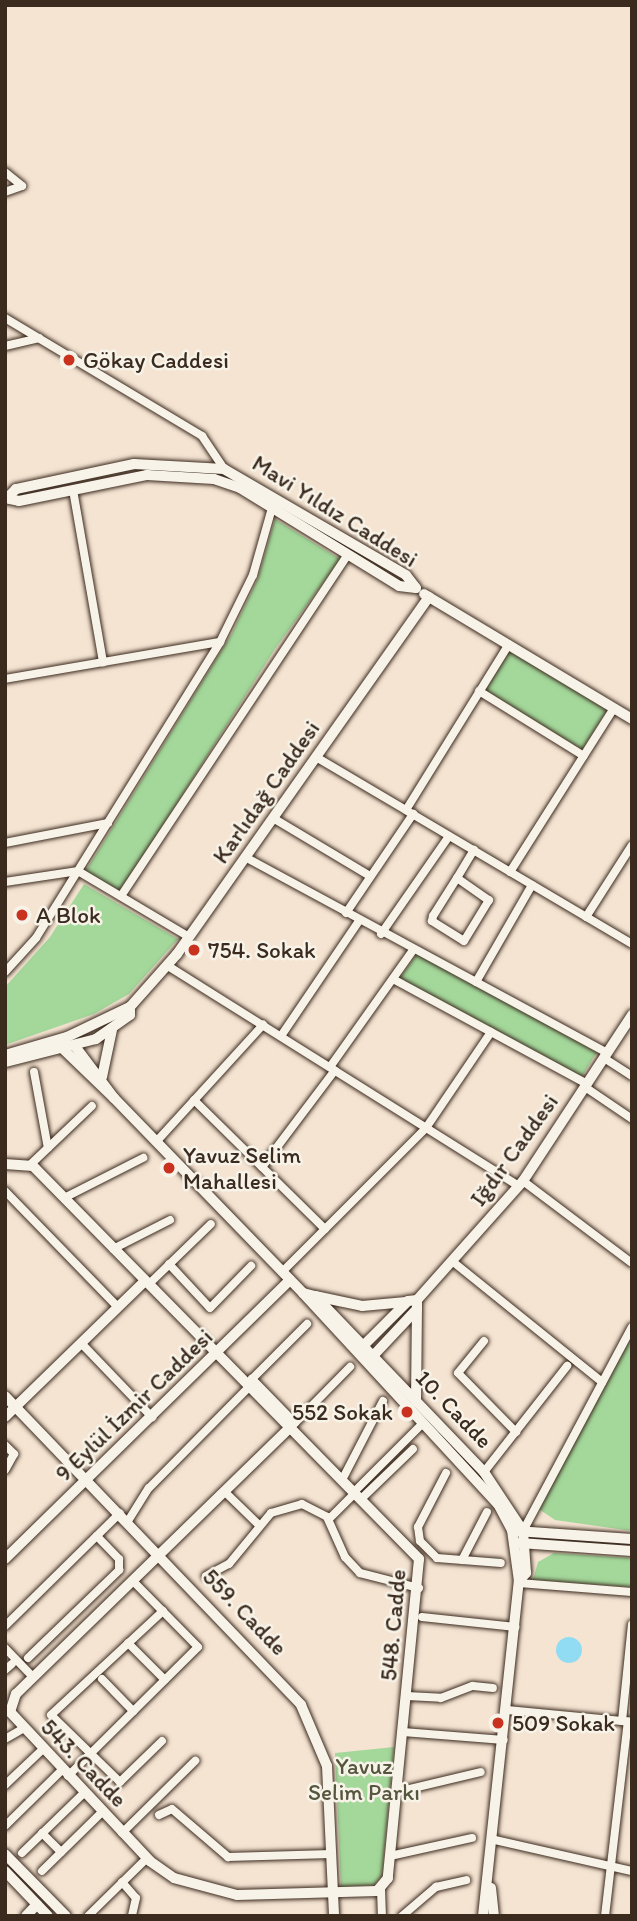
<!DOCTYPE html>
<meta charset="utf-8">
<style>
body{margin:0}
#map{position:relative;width:637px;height:1921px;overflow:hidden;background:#f5e4d2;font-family:Itim,sans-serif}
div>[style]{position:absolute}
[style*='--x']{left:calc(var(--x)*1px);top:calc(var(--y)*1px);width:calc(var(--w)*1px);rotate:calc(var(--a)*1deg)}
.green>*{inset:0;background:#a4d89b}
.water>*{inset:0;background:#92dcf3}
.round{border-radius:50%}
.roads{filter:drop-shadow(0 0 2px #3b2a1e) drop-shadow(0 0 2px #3b2a1e)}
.street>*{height:8px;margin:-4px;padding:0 4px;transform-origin:4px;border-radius:4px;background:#f7f3e8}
.secondary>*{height:10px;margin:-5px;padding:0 5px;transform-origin:5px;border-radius:5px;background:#f7f3e8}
.dots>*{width:19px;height:19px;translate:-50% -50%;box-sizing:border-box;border:4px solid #f7f3e8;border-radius:50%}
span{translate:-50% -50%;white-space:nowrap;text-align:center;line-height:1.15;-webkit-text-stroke:5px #f7f3e8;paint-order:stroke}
.poi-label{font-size:23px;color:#3b2a1e}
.left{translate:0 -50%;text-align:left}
.right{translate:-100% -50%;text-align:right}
.street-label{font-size:23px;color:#3b2a1e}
.park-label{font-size:23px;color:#55563d}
.frame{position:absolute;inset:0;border:7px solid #3b2a1e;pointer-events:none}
</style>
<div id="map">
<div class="green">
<div style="clip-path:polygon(275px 519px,340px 559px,275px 649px,120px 893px,85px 872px,231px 635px,258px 578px)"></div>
<div style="clip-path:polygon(510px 650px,607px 710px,582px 750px,485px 690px)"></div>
<div style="clip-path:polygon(84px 884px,178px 939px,129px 994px,94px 1014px,5px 1045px,5px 987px,50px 937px)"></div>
<div style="clip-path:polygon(417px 954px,597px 1052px,581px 1078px,399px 979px)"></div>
<div style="clip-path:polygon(632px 1335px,632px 1531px,555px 1520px,539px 1509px)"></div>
<div style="clip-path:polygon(554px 1553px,632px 1558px,632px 1587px,533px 1580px,538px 1562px)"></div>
<div style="clip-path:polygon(394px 1747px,382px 1876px,374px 1885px,341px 1887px,335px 1753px)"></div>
</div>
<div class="water">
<div class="round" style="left:556px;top:1637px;width:26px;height:26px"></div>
</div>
<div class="roads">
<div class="street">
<div style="--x:5;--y:172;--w:22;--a:39"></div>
<div style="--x:22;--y:186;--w:18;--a:161"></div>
<div style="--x:5;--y:318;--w:230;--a:30.9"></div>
<div style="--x:202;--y:436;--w:40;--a:56"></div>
<div style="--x:5;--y:346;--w:35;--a:-13"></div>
<div style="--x:73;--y:490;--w:175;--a:80.1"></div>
<div style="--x:5;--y:679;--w:218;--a:-9.8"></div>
<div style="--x:479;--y:691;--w:123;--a:31.8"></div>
<div style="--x:316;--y:757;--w:367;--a:30.6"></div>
<div style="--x:406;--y:810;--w:195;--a:-58.2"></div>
<div style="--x:273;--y:818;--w:113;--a:30.9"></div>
<div style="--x:5;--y:843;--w:105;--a:-11"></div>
<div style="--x:245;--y:857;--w:412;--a:28.4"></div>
<div style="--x:510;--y:872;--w:194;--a:-57.6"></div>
<div style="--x:457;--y:878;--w:39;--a:35"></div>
<div style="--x:489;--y:900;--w:48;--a:121.4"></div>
<div style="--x:464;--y:941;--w:38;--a:-148"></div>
<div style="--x:432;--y:921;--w:5;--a:-79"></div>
<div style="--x:433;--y:916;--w:45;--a:-57.7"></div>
<div style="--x:457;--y:878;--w:33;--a:-59"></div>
<div style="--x:5;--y:882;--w:74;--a:-8.6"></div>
<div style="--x:78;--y:871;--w:129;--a:30.7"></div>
<div style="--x:121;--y:896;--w:410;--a:-56.4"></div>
<div style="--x:346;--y:913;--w:120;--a:-55.9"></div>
<div style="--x:586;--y:917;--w:85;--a:-57.4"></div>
<div style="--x:381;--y:934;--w:119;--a:-55.2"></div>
<div style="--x:168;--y:966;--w:414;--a:32.1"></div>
<div style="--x:5;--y:972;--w:46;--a:-47.6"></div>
<div style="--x:36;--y:938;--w:349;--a:-58.1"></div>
<div style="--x:220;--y:642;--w:75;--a:-63.8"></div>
<div style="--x:253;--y:575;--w:70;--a:-74.2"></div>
<div style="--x:393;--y:979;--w:221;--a:28.4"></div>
<div style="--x:476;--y:982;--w:112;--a:-60"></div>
<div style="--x:281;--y:1036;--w:139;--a:-55.9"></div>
<div style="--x:604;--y:1058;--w:33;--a:33"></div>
<div style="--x:330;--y:1067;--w:143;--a:-54.6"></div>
<div style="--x:34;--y:1072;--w:77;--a:79.6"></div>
<div style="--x:585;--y:1087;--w:57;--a:34.2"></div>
<div style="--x:194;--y:1100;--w:184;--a:44.6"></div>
<div style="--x:156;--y:1142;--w:159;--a:-47.6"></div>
<div style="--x:31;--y:1164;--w:84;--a:-43.6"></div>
<div style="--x:262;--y:1167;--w:121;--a:-53"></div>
<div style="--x:523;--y:1181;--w:136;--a:37"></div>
<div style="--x:5;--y:1191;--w:162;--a:45.8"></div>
<div style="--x:64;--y:1198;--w:89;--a:-26.9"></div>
<div style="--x:113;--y:1249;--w:64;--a:-27"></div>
<div style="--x:452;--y:1261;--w:193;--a:38.9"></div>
<div style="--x:169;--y:1264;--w:60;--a:47"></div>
<div style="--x:210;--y:1308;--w:59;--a:-45.7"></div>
<div style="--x:282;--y:1272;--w:204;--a:-45"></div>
<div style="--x:426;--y:1128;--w:116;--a:-55.9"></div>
<div style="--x:149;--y:1284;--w:86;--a:-44.1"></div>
<div style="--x:484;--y:1341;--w:41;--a:129.1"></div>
<div style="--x:458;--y:1373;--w:83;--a:45.5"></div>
<div style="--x:81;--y:1343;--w:103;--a:46.2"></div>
<div style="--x:295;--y:1423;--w:62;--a:-134.3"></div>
<div style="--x:252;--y:1379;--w:78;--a:-45"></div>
<div style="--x:292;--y:1426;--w:83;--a:-45.5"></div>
<div style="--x:5;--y:1445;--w:13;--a:45"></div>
<div style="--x:14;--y:1454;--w:18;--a:119"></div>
<div style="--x:484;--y:1472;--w:135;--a:-51.9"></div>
<div style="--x:446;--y:1473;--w:61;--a:117.4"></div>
<div style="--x:418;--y:1527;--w:14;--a:82"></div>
<div style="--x:420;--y:1541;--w:24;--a:45"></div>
<div style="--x:437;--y:1558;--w:64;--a:4.5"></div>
<div style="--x:342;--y:1480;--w:89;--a:-62.6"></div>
<div style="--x:225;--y:1492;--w:46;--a:44.1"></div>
<div style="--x:354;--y:1492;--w:98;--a:-45"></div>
<div style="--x:361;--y:1499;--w:72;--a:-43.9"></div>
<div style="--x:329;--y:1519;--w:31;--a:-45"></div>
<div style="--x:128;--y:1521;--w:39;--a:-58"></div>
<div style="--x:149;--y:1488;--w:142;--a:-45.3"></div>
<div style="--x:523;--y:1531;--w:231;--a:-61.9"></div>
<div style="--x:462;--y:1560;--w:54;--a:-62.5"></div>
<div style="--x:206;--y:1576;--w:26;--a:-28"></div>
<div style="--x:229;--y:1564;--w:66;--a:-50.5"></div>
<div style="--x:271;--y:1513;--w:32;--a:-16"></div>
<div style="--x:302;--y:1504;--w:28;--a:27"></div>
<div style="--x:327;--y:1517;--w:44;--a:65.8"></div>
<div style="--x:345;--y:1557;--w:22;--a:47"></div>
<div style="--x:360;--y:1573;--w:61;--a:14.3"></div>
<div style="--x:519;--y:1583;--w:113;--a:4.6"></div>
<div style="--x:422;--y:1617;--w:94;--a:6.1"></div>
<div style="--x:5;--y:1626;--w:161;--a:-44.5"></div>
<div style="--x:128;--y:1643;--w:52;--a:45"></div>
<div style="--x:5;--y:1648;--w:40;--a:46"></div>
<div style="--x:28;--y:1658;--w:127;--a:-44"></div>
<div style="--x:119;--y:1570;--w:11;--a:-90"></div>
<div style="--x:119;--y:1559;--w:32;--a:-134"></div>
<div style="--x:5;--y:1670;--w:9;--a:-41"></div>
<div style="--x:102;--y:1679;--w:45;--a:45.9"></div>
<div style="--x:407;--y:1696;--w:34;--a:3"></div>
<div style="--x:441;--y:1698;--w:34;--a:-21"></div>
<div style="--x:473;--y:1686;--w:20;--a:6"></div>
<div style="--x:507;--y:1710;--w:126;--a:5.5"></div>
<div style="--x:622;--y:1721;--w:97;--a:-84.1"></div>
<div style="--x:403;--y:1732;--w:101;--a:4.5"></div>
<div style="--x:5;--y:1739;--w:20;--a:-30"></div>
<div style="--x:162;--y:1741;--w:59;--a:135.7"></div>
<div style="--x:120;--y:1782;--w:96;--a:-135.8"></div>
<div style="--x:51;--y:1715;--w:153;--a:-42.9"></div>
<div style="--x:68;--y:1776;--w:183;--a:-44.8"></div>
<div style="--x:198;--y:1647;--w:93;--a:-134.6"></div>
<div style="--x:5;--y:1785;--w:51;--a:-43.4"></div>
<div style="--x:397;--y:1792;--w:86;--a:-13.4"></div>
<div style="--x:159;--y:1815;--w:14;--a:-25"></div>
<div style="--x:172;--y:1809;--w:74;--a:40.6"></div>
<div style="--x:228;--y:1857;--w:103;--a:-1.7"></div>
<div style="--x:5;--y:1826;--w:80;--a:-44.5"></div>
<div style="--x:42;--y:1833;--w:27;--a:45"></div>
<div style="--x:122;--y:1833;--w:103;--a:-44.6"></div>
<div style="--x:495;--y:1840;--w:140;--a:12.8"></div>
<div style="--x:22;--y:1853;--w:86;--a:-44.1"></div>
<div style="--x:390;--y:1856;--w:84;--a:-12.4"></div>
<div style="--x:42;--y:1871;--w:84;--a:-44.5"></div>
<div style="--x:122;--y:1882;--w:21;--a:49"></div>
<div style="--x:136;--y:1898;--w:18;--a:103"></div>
<div style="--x:381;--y:1889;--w:27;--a:88"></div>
<div style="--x:88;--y:1916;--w:83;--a:-44.5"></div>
<div style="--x:402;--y:1916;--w:45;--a:-40.5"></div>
<div style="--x:436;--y:1887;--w:31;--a:-13"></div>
<div style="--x:605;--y:1916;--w:196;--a:-83.3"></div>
</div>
<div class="secondary">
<div style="--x:5;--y:498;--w:14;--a:12"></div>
<div style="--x:19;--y:501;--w:131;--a:-11.5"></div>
<div style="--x:147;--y:475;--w:67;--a:3.4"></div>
<div style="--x:214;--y:479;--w:28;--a:19"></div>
<div style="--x:240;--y:488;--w:187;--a:31.6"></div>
<div style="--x:399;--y:586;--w:17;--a:7"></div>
<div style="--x:416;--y:588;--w:16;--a:-128"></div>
<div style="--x:406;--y:575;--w:211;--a:-149.8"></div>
<div style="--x:224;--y:469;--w:90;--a:-176.8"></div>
<div style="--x:134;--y:464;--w:121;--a:168"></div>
<div style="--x:16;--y:489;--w:13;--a:135"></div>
<div style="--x:424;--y:594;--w:243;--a:31"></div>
<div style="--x:130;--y:1007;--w:71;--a:-48.4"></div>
<div style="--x:177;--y:954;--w:437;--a:-54.8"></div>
<div style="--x:62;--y:1048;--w:72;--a:43.9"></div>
<div style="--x:114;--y:1098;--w:66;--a:-127"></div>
<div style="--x:5;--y:1055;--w:65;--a:-16.2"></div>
<div style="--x:67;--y:1037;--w:70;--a:-25.5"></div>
<div style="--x:130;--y:1007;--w:8;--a:90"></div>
<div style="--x:130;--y:1015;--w:42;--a:144.8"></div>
<div style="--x:96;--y:1039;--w:94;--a:165.8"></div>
<div style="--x:102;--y:1077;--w:48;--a:-78"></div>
<div style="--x:114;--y:1098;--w:272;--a:45.9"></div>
<div style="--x:5;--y:1164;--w:28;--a:4"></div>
<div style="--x:33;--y:1166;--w:551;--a:45.51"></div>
<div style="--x:419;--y:1559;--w:321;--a:95.6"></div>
<div style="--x:388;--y:1878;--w:17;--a:130"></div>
<div style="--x:377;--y:1891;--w:140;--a:178.4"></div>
<div style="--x:237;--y:1895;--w:65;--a:-164.9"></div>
<div style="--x:174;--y:1878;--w:29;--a:-145"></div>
<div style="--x:150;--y:1861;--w:204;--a:-133.2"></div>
<div style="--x:10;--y:1712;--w:19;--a:-72"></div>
<div style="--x:16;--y:1694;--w:382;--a:-44.2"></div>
<div style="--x:315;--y:1296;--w:48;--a:12"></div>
<div style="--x:362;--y:1306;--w:44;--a:-5.2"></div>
<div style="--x:417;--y:1300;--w:159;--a:-48.3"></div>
<div style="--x:523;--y:1181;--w:199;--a:-56.7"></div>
<div style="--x:359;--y:1350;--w:69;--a:-45"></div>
<div style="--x:408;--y:1301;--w:9;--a:-6"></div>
<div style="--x:417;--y:1300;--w:9;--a:90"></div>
<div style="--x:417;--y:1309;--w:69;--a:133.2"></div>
<div style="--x:5;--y:1396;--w:428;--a:46.2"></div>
<div style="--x:301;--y:1705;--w:66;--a:66.9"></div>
<div style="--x:327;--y:1766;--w:150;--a:87.3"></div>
<div style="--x:416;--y:1401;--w:92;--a:-89.4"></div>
<div style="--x:5;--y:1417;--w:195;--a:-44.2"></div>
<div style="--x:516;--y:1531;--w:116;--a:3.9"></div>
<div style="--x:520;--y:1543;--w:112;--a:4.1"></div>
<div style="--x:5;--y:1559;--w:399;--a:-44.4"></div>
<div style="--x:5;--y:1854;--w:87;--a:45.5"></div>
<div style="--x:5;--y:1871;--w:62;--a:46.3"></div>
<div style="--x:491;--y:1888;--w:28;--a:84"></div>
<div style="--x:26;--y:1916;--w:16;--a:-47"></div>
<div style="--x:483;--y:1916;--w:337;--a:-83.9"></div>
<div style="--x:519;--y:1581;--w:11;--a:-49"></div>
<div style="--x:526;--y:1573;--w:42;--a:-94.1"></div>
<div style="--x:523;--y:1531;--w:71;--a:-123.5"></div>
<div style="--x:484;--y:1472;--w:244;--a:-133.8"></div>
<div style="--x:315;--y:1296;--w:12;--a:-166"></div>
<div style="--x:303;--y:1293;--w:287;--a:47.3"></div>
<div style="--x:498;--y:1504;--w:30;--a:62"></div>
<div style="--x:512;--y:1530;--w:51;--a:82.2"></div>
</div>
</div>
<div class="dots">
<div style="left:69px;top:360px;background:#c8321e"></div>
<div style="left:22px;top:915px;background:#c8321e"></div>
<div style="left:194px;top:950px;background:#c8321e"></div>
<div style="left:169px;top:1168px;background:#c8321e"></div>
<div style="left:407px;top:1412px;background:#c8321e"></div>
<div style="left:498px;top:1723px;background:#c8321e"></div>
</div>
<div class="poi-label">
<span class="left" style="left:83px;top:360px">Gökay Caddesi</span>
<span class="left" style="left:36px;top:915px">A Blok</span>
<span class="left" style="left:208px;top:950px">754. Sokak</span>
<span class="left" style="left:183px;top:1168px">Yavuz Selim<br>Mahallesi</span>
<span class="right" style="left:393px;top:1412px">552 Sokak</span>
<span class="left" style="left:512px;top:1723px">509 Sokak</span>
</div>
<div class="street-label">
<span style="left:335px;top:511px;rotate:32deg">Mavi Yıldız Caddesi</span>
<span style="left:266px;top:792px;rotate:-55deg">Karlıdağ Caddesi</span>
<span style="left:514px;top:1150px;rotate:-54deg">Iğdır Caddesi</span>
<span style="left:134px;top:1405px;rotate:-44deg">9 Eylül İzmir Caddesi</span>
<span style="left:454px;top:1409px;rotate:46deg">10. Cadde</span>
<span style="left:245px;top:1612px;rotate:46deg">559. Cadde</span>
<span style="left:393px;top:1625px;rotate:-85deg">548. Cadde</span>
<span style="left:84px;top:1763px;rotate:46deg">543. Cadde</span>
</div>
<div class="park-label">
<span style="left:364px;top:1779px">Yavuz<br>Selim Parkı</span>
</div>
<div class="frame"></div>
</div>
